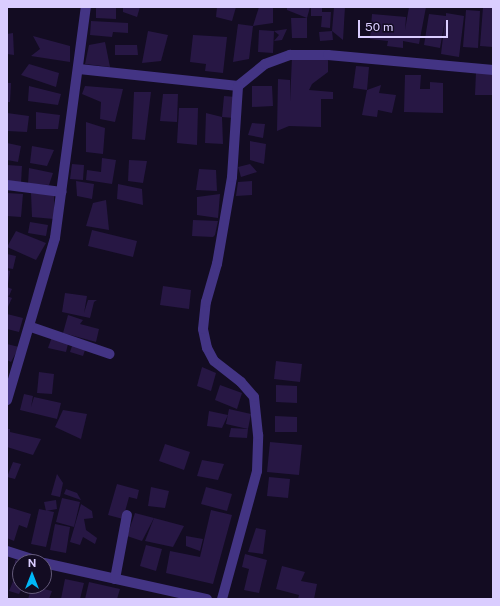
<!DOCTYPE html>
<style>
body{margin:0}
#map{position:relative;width:500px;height:606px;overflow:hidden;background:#130c22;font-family:"Public Sans",sans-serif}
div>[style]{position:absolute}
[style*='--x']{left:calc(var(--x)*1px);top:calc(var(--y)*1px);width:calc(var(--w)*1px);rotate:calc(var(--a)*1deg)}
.building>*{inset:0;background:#271744}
.minor>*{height:10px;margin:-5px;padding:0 5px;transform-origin:5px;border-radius:5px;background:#433484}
span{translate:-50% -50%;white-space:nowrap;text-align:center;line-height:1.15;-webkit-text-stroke:4px #130c22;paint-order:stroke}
.frame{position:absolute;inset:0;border:8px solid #dacdff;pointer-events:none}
.north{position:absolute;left:12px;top:554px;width:40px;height:40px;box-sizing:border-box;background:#130c22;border:1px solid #63597a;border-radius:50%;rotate:0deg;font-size:11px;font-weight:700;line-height:16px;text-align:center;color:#dacdff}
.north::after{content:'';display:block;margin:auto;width:14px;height:18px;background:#00b8f8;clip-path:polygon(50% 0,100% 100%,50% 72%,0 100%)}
.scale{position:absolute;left:358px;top:20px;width:90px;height:18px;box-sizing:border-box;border:2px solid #dacdff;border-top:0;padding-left:5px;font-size:12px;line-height:14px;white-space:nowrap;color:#dacdff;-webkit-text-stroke:3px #130c22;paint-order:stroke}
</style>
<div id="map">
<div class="building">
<div style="clip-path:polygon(96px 7px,116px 7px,116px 19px,96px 18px)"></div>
<div style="clip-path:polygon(123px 7px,140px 7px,137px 17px,123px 12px)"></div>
<div style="clip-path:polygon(217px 7px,236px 7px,232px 21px,216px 17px)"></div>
<div style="clip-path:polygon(259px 7px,273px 7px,273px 23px,253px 26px)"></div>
<div style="clip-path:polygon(287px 7px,310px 7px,307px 18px,287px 10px)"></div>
<div style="clip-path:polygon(311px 7px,322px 7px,322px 12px,331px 12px,330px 28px,321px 27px,322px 16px,311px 16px)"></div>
<div style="clip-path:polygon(334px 7px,345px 7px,343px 40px,332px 31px)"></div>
<div style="clip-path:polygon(409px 7px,426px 7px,419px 44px,403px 41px,403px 48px,387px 46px,388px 41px,370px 39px,372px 14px,406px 17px,405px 30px)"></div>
<div style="clip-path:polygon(483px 7px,493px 7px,493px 47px,480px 46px)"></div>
<div style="clip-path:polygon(466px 10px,480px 11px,478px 48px,463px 47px)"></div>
<div style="clip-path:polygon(446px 13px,464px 16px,459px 57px,441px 54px,445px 20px,440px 48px,424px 45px,429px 14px,446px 16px)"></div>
<div style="clip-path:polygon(291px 18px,307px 18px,307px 38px,292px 38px)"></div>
<div style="clip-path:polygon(91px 21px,128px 23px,128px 33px,113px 32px,112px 37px,90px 35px)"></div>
<div style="clip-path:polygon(238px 24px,253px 26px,249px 59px,233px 62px)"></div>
<div style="clip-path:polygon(287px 29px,282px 40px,274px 41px,279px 35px,274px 31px)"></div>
<div style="clip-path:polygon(259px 30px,274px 31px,273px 53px,258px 52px)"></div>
<div style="clip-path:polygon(148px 31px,168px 35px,161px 61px,142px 63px)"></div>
<div style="clip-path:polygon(332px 31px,333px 40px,320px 41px,319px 32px)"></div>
<div style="clip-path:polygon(13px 33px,14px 55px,7px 54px,7px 34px)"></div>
<div style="clip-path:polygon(193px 35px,227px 37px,223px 73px,205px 71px,206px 64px,190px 62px)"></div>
<div style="clip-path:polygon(33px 36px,70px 46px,70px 62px,31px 56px,40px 49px)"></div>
<div style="clip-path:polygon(105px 42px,110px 67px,85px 64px,89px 45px)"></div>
<div style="clip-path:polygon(115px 45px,137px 45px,138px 55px,115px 55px)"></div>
<div style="clip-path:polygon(328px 56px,328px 72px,312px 84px,309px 90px,333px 92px,333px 99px,321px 99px,321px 127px,289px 126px,277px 131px,278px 79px,290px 80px,290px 102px,292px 57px)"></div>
<div style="clip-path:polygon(29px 64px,59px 73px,56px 87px,21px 75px)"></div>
<div style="clip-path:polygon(356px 66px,369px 67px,367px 90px,353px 88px)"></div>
<div style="clip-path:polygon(476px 72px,493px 72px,493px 95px,475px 95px)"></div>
<div style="clip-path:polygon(405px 75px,421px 75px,420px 89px,430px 89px,430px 82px,443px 83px,443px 113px,404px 112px)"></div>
<div style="clip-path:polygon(7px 83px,11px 83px,10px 102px,7px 102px)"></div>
<div style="clip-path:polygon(381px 85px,379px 93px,396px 95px,392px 113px,378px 110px,377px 117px,362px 115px,367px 90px)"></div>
<div style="clip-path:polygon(29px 86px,61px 94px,58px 105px,28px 101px)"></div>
<div style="clip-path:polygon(85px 86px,123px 89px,115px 122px,100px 119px,101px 102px,82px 94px)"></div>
<div style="clip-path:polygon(252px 86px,272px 86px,273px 106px,252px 107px)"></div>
<div style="clip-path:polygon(134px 92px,151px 92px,145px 140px,132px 139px)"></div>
<div style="clip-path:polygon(163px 94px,178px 94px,177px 122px,160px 121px)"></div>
<div style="clip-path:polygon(224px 96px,236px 97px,234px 118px,222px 117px)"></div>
<div style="clip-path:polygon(179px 108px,198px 108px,197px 145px,177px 143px)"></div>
<div style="clip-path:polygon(36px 112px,60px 115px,58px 129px,36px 129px)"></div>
<div style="clip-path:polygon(7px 113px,29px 116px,27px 132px,7px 131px)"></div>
<div style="clip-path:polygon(206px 113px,222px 117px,223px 144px,205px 143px)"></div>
<div style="clip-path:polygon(86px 122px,105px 128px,103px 154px,86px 152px)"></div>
<div style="clip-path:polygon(252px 123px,265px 124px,263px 138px,248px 135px)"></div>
<div style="clip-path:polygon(250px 141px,266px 144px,264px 164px,250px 160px)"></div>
<div style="clip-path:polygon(7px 143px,21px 146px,18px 162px,7px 160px)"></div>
<div style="clip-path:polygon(32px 146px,54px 150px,47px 166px,30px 163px)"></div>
<div style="clip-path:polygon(102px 158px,116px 160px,112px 184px,86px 180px,87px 170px,101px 172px)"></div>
<div style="clip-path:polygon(129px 160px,147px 161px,143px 183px,128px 181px)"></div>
<div style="clip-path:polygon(72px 164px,84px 165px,83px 180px,70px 179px)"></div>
<div style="clip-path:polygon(250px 164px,257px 172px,241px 177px,238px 167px)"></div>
<div style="clip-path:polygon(7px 165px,22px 166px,21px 183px,7px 182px)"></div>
<div style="clip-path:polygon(29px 168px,53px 173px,49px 185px,28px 184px)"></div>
<div style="clip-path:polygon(199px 169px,216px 170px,217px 191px,196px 190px)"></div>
<div style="clip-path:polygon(76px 181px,94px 184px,92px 199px,77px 196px)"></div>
<div style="clip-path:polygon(252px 181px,252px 195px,236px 196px,238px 182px)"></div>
<div style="clip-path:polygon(118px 184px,142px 189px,143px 205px,117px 199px)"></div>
<div style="clip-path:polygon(7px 193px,23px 194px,21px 217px,7px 216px)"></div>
<div style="clip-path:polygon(31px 193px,54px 195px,54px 219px,32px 217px)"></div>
<div style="clip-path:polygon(220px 194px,218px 218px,197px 215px,197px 197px)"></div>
<div style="clip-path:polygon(106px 200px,109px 230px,86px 226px,93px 203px)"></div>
<div style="clip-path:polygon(193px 220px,218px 221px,215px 235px,213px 237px,192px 236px)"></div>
<div style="clip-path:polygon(30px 222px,48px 225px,46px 236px,28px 233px)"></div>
<div style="clip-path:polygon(92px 230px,137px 241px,133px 257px,88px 246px)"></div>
<div style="clip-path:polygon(16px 231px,46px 243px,36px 260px,7px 247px)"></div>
<div style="clip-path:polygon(7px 254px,16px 256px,13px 269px,7px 268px)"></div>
<div style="clip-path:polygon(7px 270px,10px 271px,8px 284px,7px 284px)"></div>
<div style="clip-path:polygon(163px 286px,191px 290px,189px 309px,160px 305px)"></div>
<div style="clip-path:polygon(7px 287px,12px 289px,9px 296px,7px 295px)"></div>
<div style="clip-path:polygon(65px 293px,87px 296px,84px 313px,88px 300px,97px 300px,94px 302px,90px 318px,62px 312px)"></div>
<div style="clip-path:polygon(7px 296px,12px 298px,7px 309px)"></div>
<div style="clip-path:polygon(7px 314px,23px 318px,19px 332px,7px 329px)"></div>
<div style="clip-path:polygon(68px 315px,83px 320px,80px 324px,99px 329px,96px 342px,63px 333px)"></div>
<div style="clip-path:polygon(53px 334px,69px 340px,66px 352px,48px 348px)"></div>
<div style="clip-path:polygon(73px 343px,86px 347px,83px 356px,70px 352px)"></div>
<div style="clip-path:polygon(7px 344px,19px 347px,11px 362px,7px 360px)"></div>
<div style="clip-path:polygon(276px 361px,302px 364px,300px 382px,274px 379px)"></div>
<div style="clip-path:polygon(202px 367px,216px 373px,211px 391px,197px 386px)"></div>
<div style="clip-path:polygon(39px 372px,54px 374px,52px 394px,37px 393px)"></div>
<div style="clip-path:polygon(220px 385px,242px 393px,237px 409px,215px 400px)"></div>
<div style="clip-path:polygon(276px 385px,297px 386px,297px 403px,276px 402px)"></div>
<div style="clip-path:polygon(24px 394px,33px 396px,31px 407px,34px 397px,61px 403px,57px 419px,20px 410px)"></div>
<div style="clip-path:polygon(229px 409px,251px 414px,248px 429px,226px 424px)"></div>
<div style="clip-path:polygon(63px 410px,87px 414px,81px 439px,55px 427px)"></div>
<div style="clip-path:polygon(209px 411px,228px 415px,222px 428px,207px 426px)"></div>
<div style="clip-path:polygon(275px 416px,297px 417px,297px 432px,275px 432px)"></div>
<div style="clip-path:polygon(231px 428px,248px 429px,247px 438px,229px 437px)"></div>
<div style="clip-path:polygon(7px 429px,10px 429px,10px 432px,41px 439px,33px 455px,7px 447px)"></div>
<div style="clip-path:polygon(270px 442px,302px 445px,299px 475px,267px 472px)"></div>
<div style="clip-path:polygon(165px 444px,190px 452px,184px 470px,159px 461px)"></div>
<div style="clip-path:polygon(202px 460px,224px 464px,218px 480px,197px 476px)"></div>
<div style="clip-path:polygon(13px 462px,21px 464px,15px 479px,7px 477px)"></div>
<div style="clip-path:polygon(57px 474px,63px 483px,60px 497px,51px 495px)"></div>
<div style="clip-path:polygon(269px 477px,290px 479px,288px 498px,267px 496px)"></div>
<div style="clip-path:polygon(117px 484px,139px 490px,137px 499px,129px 497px,123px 519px,108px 515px)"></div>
<div style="clip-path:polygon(151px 487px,169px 491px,165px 508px,148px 506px)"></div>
<div style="clip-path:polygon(206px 487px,232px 494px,227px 511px,201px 504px)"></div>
<div style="clip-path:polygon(66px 489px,77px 493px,81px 500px,64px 494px)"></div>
<div style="clip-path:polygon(62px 498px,80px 502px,74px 527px,56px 522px)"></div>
<div style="clip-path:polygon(56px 500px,57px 509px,46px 511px,44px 502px)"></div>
<div style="clip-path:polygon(81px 504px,92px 511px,93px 518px,84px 519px,86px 530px,97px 538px,95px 544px,83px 537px,80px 545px,70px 542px)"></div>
<div style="clip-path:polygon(8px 507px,31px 514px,27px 528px,19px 525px,14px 541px,7px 538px)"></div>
<div style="clip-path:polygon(39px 509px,54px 512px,46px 547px,31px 544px)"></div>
<div style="clip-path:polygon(211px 510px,232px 515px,213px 584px,166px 573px,170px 551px,200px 557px)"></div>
<div style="clip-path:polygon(135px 513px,154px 518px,142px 541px,127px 536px)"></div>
<div style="clip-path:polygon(154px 518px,184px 526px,173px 547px,145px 541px)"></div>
<div style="clip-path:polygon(55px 524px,70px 527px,66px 553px,50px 550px)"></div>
<div style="clip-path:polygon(256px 528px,266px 530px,263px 554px,248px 552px)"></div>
<div style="clip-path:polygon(186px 536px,203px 539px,200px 551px,186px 546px)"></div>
<div style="clip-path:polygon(146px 545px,162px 549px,156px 571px,140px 566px)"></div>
<div style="clip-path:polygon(245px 554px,267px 560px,259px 593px,244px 590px,249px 569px,242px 567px)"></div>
<div style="clip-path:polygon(15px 560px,20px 561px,20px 577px,14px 576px)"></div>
<div style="clip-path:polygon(282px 566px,305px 572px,301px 581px,317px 584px,314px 599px,298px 599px,299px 595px,276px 589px)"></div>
<div style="clip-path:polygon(14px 579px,20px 580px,20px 586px,23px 586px,19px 594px,9px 591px)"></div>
<div style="clip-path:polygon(65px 579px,84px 583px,80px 599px,61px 599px)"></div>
<div style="clip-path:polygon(89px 582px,120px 589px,117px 599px,85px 599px)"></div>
<div style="clip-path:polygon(32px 586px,52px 591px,49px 599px,28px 599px)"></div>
</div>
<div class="minor">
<div style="--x:79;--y:69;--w:160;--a:6.1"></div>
<div style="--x:238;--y:86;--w:35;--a:-39"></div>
<div style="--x:265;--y:64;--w:27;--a:-20"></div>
<div style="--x:290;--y:55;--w:38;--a:0"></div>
<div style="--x:328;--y:55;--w:166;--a:5.2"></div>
<div style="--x:7;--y:185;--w:55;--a:7.3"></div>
<div style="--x:31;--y:327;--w:83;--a:18.9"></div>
<div style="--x:7;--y:400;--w:169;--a:-73.5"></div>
<div style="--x:55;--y:238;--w:233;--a:-82.4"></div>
<div style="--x:7;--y:551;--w:35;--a:18"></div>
<div style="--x:44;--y:563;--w:167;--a:12.5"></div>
<div style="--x:115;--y:579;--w:65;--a:-79.4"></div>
<div style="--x:222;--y:599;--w:133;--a:-74.7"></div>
<div style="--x:257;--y:471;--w:36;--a:-88"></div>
<div style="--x:258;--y:435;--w:38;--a:-96"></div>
<div style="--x:254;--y:397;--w:20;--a:-131"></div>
<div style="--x:241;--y:382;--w:34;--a:-142"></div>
<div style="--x:214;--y:361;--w:15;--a:-118"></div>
<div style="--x:207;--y:348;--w:19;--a:-102"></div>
<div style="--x:203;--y:329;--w:27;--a:-84"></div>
<div style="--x:206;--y:302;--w:40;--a:-74"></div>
<div style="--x:217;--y:264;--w:88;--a:-80.2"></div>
<div style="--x:232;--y:177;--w:91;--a:-86.2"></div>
</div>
<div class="frame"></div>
<div class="north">N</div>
<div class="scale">50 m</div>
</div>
